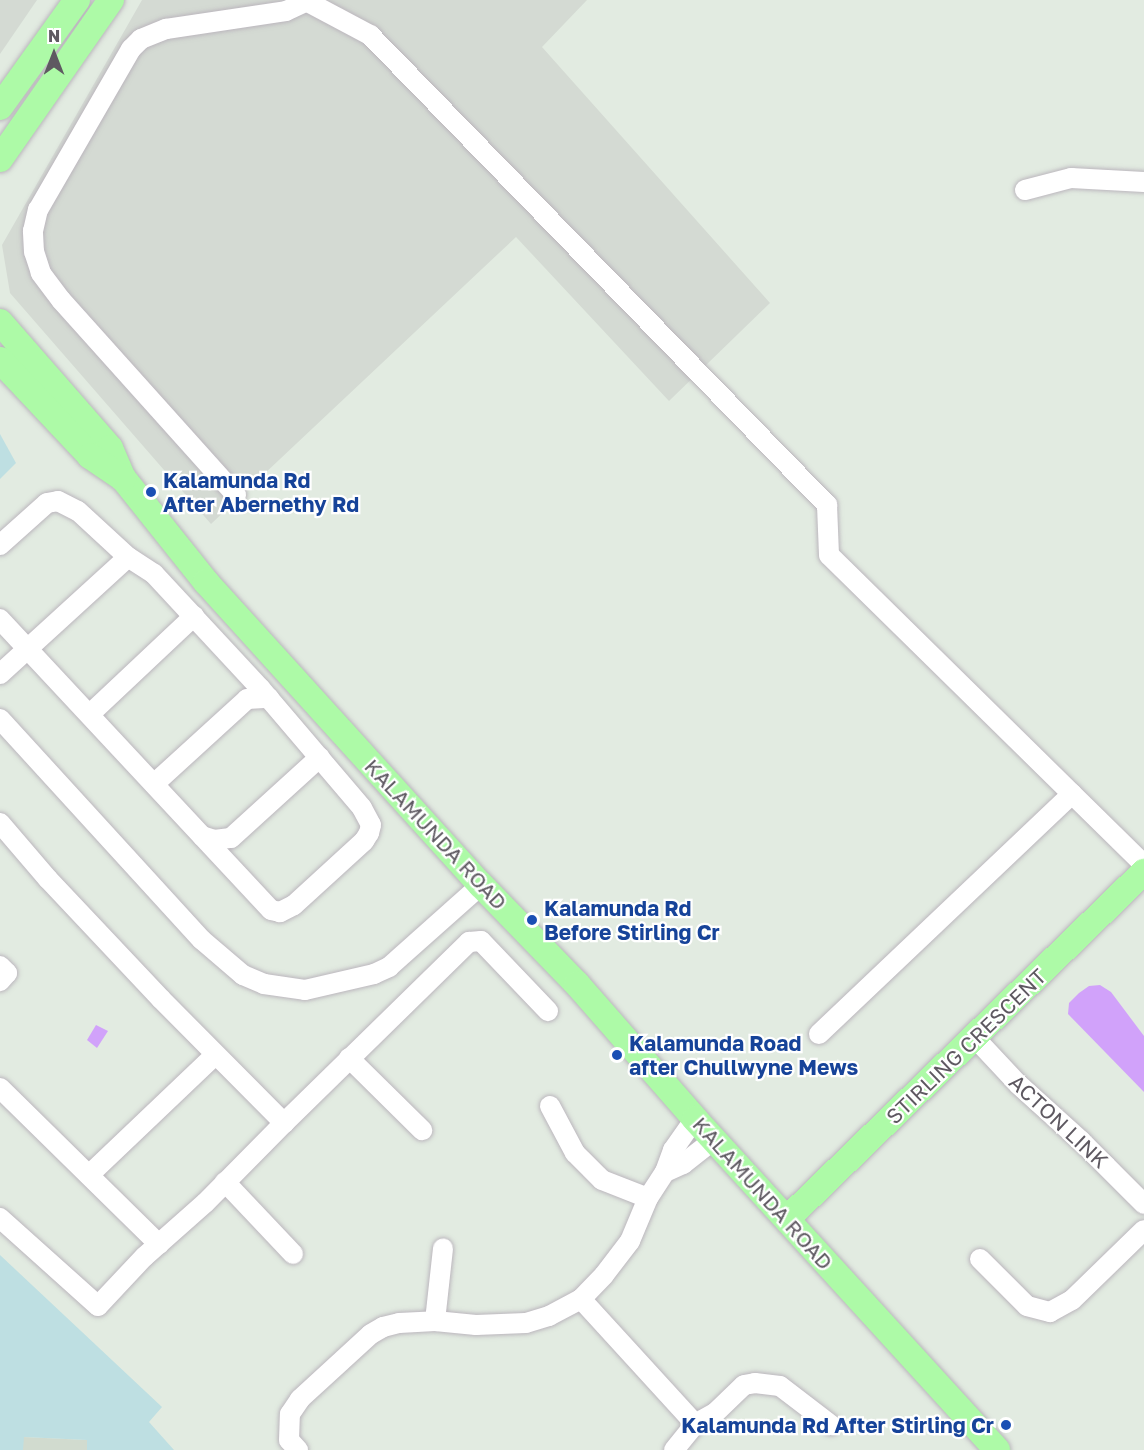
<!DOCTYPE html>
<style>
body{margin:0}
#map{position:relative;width:1144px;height:1450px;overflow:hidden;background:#e2ebe1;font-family:"Golos Text",sans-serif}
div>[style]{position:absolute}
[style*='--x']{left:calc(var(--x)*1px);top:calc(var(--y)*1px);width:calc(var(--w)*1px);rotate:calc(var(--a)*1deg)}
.industrial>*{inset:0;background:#d4dad3}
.education>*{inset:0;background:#d1dbcf}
.green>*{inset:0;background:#bedfe2}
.water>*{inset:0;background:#d1a2fa}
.roads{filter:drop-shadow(0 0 2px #bbb6bd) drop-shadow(0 0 2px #bbb6bd)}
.minor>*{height:20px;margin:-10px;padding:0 10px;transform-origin:10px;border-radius:10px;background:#fff}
.major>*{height:26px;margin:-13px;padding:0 13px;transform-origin:13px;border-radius:13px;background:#adfaa7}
.dots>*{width:16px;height:16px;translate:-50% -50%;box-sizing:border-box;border:3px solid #fff;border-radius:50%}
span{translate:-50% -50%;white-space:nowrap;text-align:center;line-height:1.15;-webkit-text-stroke:4.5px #fff;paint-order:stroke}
.transit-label{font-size:21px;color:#164399;font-weight:700}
.left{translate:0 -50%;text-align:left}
.right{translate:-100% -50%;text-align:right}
.street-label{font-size:21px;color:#5e5961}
.north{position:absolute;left:24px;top:24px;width:60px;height:60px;-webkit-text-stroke:4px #fff;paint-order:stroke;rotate:0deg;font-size:16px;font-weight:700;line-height:24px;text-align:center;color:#5e5961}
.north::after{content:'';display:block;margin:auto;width:21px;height:27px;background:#5e5961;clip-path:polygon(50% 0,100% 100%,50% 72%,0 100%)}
</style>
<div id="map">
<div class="industrial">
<div style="clip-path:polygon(0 0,37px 0,0 54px)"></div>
<div style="clip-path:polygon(142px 0,587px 0,542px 47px,770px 303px,669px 401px,516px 237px,211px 524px,10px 293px,2px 245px)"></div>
</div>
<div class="education">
<div style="clip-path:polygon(23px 1437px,87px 1440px,87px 1450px,23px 1450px)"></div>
</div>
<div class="green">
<div style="clip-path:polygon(0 434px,16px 463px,0 479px)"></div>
<div style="clip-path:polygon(0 1255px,162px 1407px,149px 1422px,174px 1450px,87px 1450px,87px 1440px,24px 1437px,23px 1450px,0 1450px)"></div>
</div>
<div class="water">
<div style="clip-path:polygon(1100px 985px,1111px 992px,1144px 1036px,1144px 1092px,1068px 1014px,1069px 1003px,1079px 993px,1089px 986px)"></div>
<div style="clip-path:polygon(96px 1025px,108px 1031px,97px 1048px,87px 1040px)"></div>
</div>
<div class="roads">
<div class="minor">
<div style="--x:308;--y:2;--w:70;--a:28"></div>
<div style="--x:370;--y:35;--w:656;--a:45.8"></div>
<div style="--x:827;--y:505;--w:50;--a:87.7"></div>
<div style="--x:829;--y:555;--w:442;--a:44.5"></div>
<div style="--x:1025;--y:190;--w:48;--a:-14.6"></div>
<div style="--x:1071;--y:178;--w:73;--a:3.1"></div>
<div style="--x:236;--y:495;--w:262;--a:-131.9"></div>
<div style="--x:61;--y:300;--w:34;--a:-127"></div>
<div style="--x:41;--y:273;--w:22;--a:-108"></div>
<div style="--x:34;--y:252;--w:21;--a:-93"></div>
<div style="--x:33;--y:231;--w:22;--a:-77"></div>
<div style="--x:38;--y:210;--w:186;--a:-60"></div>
<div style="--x:131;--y:49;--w:14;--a:-45"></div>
<div style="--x:141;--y:39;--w:27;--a:-22"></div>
<div style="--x:166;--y:29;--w:121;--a:-8.5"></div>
<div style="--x:286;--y:11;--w:26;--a:-25"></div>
<div style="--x:0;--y:545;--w:63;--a:-41.8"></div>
<div style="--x:47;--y:503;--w:11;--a:-10"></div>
<div style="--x:58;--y:501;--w:22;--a:27"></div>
<div style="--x:78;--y:511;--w:68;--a:42.6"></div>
<div style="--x:128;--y:557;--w:31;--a:33"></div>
<div style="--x:154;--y:574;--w:156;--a:47.1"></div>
<div style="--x:260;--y:688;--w:157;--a:49.6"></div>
<div style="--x:362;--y:808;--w:19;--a:62"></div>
<div style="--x:371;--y:825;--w:8;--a:104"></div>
<div style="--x:369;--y:833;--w:9;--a:122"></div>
<div style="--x:364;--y:841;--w:95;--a:137.6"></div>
<div style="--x:294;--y:905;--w:16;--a:153"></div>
<div style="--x:280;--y:912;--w:9;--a:-167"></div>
<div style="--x:271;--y:910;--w:398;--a:-133"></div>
<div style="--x:0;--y:674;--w:173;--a:-42.4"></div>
<div style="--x:90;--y:714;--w:143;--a:-43.3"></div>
<div style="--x:0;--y:719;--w:299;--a:47.6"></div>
<div style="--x:202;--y:940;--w:54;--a:40.5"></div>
<div style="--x:243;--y:975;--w:23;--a:23"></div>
<div style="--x:264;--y:984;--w:41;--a:8.3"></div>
<div style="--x:305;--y:990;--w:71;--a:-13.1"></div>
<div style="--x:374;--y:974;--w:17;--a:-25"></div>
<div style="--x:389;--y:967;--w:123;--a:-41.7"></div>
<div style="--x:154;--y:784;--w:126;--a:-42.4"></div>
<div style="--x:247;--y:699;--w:22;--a:-3"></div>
<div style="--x:0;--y:823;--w:74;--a:49.4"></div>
<div style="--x:48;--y:879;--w:165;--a:46.7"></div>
<div style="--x:161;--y:999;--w:175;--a:45.2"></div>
<div style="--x:284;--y:1123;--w:112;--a:134.6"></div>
<div style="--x:205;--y:1203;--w:81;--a:138.5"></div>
<div style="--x:144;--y:1257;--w:67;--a:133.2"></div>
<div style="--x:98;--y:1306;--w:132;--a:-138.1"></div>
<div style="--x:202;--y:836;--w:13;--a:18"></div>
<div style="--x:214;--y:840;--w:17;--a:-7"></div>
<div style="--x:231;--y:838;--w:120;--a:-42.3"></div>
<div style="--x:0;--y:966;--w:10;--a:45"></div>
<div style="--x:7;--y:973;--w:11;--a:131"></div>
<div style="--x:819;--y:1034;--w:349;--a:-43.5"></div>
<div style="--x:975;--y:1038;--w:63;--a:46.9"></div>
<div style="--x:1018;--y:1084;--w:85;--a:42.1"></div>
<div style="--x:1081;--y:1141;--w:89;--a:45"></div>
<div style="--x:349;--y:1058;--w:103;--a:44.6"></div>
<div style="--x:0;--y:1088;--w:223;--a:44.5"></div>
<div style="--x:550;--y:1106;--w:53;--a:62"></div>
<div style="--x:575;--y:1153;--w:38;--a:45"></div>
<div style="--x:602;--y:1180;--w:49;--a:21.4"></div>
<div style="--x:284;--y:1123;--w:259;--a:-44.4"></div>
<div style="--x:469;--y:942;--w:12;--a:-5"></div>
<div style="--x:481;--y:941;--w:97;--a:46.3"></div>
<div style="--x:665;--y:1172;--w:20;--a:-24"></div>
<div style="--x:683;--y:1164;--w:39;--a:-38"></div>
<div style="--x:89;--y:1175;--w:174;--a:-43.6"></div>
<div style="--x:225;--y:1182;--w:99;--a:46.6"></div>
<div style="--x:980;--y:1259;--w:66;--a:45"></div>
<div style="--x:1027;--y:1306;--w:24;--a:15"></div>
<div style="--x:1050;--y:1312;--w:25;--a:-29"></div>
<div style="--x:1072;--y:1300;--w:100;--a:-44.2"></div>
<div style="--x:581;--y:1299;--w:169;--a:47.6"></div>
<div style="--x:435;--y:1321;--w:73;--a:-83.7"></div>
<div style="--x:298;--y:1450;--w:13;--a:-132"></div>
<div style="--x:289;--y:1440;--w:26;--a:-88"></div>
<div style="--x:290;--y:1414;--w:18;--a:-56"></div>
<div style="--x:300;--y:1399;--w:96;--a:-42.5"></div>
<div style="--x:371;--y:1334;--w:14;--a:-30"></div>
<div style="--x:383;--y:1327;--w:16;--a:-14"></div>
<div style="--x:399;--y:1323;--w:36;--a:-3"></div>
<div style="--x:435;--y:1321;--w:41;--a:5.6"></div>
<div style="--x:476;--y:1325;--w:50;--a:-2.3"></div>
<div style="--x:526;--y:1323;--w:24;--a:-17"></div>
<div style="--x:549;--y:1316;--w:36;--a:-28"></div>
<div style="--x:581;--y:1299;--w:33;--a:-46"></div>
<div style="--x:604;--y:1275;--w:43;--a:-52.6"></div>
<div style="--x:630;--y:1241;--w:47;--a:-67.3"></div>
<div style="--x:648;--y:1198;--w:31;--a:-57"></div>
<div style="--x:665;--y:1172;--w:23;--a:-70"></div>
<div style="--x:673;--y:1150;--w:38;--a:-55"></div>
<div style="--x:674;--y:1450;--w:33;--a:-51"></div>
<div style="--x:695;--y:1424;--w:23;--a:-29"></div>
<div style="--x:715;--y:1413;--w:40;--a:-44"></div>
<div style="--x:744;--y:1385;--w:11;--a:-10"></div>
<div style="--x:755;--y:1383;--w:25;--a:7"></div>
<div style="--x:780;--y:1386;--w:64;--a:37.4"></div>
</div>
<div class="major">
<div style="--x:0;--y:107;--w:132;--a:-54.3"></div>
<div style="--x:0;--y:159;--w:194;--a:-55.1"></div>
<div style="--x:0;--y:322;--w:167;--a:48.9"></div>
<div style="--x:110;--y:448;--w:33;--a:67"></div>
<div style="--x:123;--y:478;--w:133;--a:51.4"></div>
<div style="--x:206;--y:582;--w:409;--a:47.8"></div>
<div style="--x:481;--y:885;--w:138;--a:45.9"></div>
<div style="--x:577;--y:984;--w:179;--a:48.8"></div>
<div style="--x:695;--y:1119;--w:448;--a:47.6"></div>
<div style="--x:0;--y:360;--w:132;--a:46.8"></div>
<div style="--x:90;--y:456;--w:40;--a:34"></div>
<div style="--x:787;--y:1219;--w:498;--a:-44.2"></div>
</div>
</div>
<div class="dots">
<div style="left:151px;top:492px;background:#1a4fb4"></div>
<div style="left:532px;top:920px;background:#1a4fb4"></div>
<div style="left:617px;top:1055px;background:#1a4fb4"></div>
<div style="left:1006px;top:1425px;background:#1a4fb4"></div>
</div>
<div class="transit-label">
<span class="left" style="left:163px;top:492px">Kalamunda Rd<br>After Abernethy Rd</span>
<span class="left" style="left:544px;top:920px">Kalamunda Rd<br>Before Stirling Cr</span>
<span class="left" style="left:629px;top:1055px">Kalamunda Road<br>after Chullwyne Mews</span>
<span class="right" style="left:994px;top:1425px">Kalamunda Rd After Stirling Cr</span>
</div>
<div class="street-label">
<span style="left:436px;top:834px;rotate:47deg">KALAMUNDA ROAD</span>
<span style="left:966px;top:1046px;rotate:-44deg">STIRLING CRESCENT</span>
<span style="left:1059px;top:1121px;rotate:43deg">ACTON LINK</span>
<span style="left:763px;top:1193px;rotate:48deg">KALAMUNDA ROAD</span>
</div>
<div class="north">N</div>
</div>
